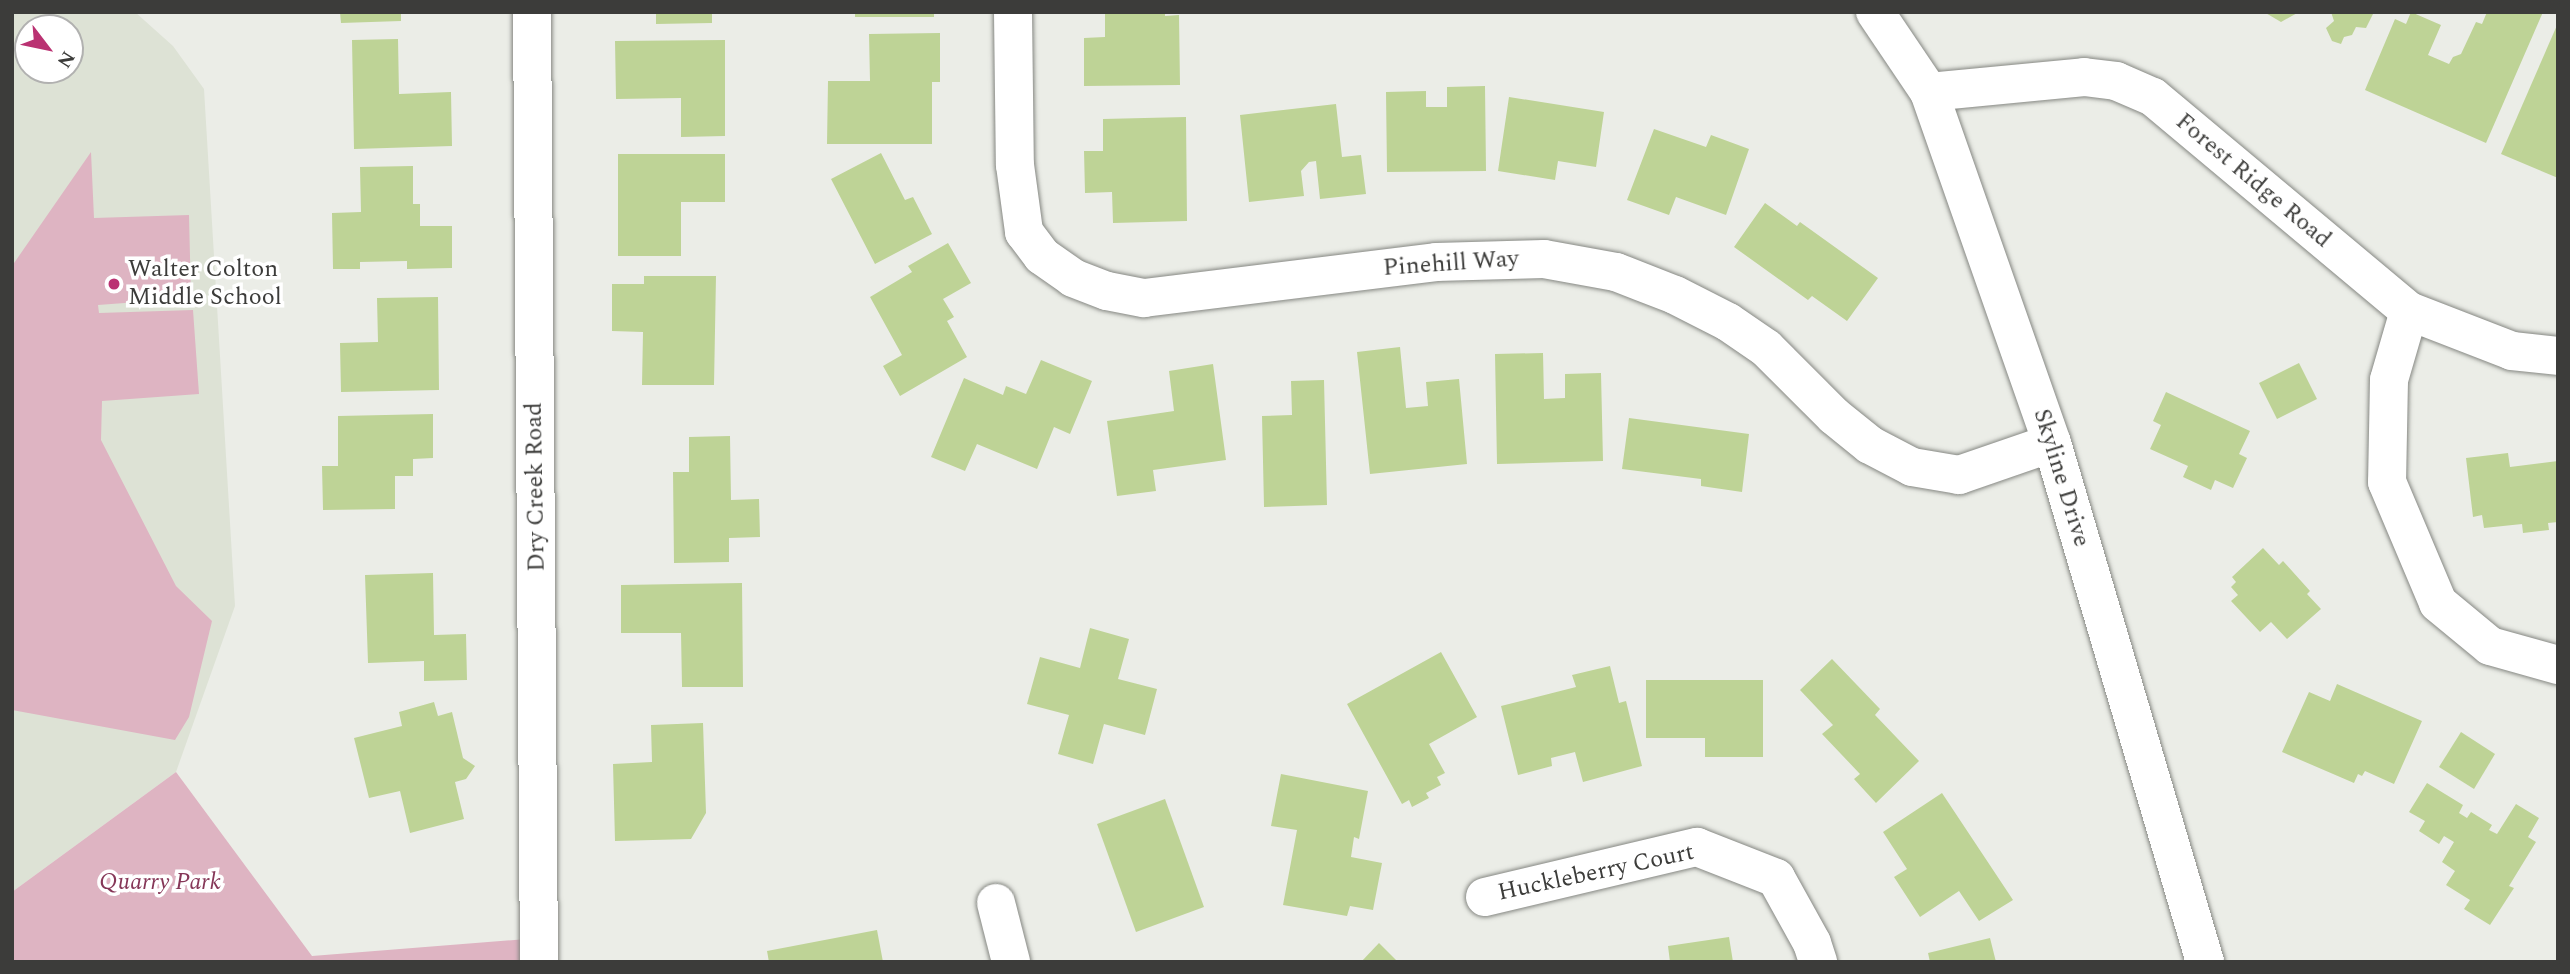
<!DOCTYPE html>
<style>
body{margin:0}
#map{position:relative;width:2570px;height:974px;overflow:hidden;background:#ebede7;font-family:Spectral,serif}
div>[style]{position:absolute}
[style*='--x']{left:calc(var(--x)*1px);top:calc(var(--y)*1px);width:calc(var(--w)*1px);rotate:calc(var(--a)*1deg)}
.built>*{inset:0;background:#dde2d5}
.green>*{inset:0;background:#deb4c2}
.building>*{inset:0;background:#bed396}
.roads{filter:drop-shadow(0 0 2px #868883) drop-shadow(0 0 2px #868883)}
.minor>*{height:38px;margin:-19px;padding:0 19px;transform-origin:19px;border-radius:19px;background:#fff}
.dots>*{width:19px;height:19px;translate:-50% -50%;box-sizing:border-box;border:4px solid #fff;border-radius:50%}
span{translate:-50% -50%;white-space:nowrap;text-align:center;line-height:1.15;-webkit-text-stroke:7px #fff;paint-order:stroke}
.street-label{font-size:24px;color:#3c3c3a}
.poi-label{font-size:24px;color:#3c3c3a}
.left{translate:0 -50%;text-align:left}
.park-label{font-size:24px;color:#863758;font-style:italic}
.frame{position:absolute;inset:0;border:14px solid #3c3c3a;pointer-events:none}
.north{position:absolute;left:14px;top:14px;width:70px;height:70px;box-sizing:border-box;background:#fff;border:2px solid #b1b1b0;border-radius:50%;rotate:122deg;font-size:19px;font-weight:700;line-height:28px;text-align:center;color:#3c3c3a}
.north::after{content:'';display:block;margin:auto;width:24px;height:32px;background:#ba3272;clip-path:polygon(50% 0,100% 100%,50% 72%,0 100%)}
</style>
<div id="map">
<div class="built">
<div style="clip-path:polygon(evenodd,12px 12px,135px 12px,173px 46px,204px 89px,235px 606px,176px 772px,12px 892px,12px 12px,28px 28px,70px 28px,70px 70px,28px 70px,28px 28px)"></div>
</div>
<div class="green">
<div style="clip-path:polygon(91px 152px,94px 218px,189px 215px,191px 298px,98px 305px,99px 313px,193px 310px,199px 394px,102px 401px,101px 440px,176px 586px,212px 621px,189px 717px,175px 740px,12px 710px,12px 266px)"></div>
<div style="clip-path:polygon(176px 772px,312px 956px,540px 938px,539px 962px,12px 962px,12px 892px)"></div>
</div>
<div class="building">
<div style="clip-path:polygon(340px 12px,401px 12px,401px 21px,341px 23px)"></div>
<div style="clip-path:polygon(656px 12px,712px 12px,712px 23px,656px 24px)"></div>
<div style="clip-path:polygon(855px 12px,934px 12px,934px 17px,855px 17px)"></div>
<div style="clip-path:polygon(1105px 12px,1165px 12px,1165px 16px,1179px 15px,1180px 85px,1084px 86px,1084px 38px,1105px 37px)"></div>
<div style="clip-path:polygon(2264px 12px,2299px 12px,2281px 22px)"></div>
<div style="clip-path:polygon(2331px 12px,2374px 12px,2366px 28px,2356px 27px,2352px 35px,2344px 37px,2341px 44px,2332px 41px,2326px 28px,2334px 21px)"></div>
<div style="clip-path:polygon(2411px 12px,2441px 25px,2428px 55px,2449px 64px,2453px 57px,2461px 54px,2476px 22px,2482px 24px,2487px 12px,2543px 12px,2486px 143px,2365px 90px,2395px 19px,2406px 24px)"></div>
<div style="clip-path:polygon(2558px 23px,2558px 178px,2501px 154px)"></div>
<div style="clip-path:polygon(940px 33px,940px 82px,932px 82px,932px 144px,827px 144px,828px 81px,870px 81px,869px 34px)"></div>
<div style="clip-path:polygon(398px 39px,399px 94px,451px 92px,452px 146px,354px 149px,352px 40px)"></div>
<div style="clip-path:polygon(725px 40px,725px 136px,681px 137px,681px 98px,616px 99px,615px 41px)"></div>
<div style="clip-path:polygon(1485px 86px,1486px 171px,1387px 172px,1386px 92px,1426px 91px,1426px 107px,1447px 107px,1447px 87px)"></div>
<div style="clip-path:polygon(1509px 97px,1604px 112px,1596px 167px,1558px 161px,1555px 180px,1498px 171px)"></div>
<div style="clip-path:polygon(1336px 104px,1342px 157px,1361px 155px,1366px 194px,1320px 199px,1316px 161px,1309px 162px,1301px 171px,1304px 196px,1249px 202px,1240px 115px)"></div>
<div style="clip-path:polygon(1186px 117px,1187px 221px,1113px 223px,1112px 192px,1085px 193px,1084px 151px,1103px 151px,1103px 119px)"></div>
<div style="clip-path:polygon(1654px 129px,1706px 147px,1711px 135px,1749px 149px,1726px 215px,1676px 197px,1669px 215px,1627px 200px)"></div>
<div style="clip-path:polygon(881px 153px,905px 200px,913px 197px,932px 234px,875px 264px,831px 179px)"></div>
<div style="clip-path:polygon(618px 154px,725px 154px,725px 202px,681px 202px,681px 256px,618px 256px)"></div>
<div style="clip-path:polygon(413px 166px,413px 204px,420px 204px,420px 226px,452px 226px,452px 268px,407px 269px,407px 261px,360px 262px,360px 269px,333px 269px,332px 213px,361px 212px,360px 167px)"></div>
<div style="clip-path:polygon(1765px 203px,1797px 226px,1800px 222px,1878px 278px,1847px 321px,1812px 296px,1808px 300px,1734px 247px)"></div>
<div style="clip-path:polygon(948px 243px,971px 283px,943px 299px,954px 317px,947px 321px,967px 357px,900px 396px,883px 366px,902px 355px,870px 297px,912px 272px,908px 266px)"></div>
<div style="clip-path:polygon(644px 276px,716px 276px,714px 385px,642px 385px,643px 332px,612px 331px,612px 284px,644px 284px)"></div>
<div style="clip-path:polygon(438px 297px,439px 390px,341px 392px,340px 343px,378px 342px,377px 298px)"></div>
<div style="clip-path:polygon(1400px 347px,1406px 408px,1428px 406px,1426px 382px,1459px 379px,1467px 464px,1370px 474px,1357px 352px)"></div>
<div style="clip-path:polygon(1543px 353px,1544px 399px,1565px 398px,1565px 374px,1601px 373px,1603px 461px,1497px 464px,1495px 354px)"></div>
<div style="clip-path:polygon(1041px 360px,1092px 381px,1070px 434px,1054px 427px,1037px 469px,977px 444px,965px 471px,931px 457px,964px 378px,1003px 395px,1006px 386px,1026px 394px)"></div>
<div style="clip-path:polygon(2299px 363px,2317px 399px,2277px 419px,2259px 383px)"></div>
<div style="clip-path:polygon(1213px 364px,1226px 460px,1153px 470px,1156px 491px,1117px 496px,1107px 421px,1174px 411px,1169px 371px)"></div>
<div style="clip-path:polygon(1324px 380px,1327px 505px,1264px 507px,1262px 416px,1292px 415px,1291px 381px)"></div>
<div style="clip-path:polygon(2166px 392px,2250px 431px,2239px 454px,2247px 458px,2233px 488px,2215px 480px,2211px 490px,2183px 477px,2188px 466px,2150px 449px,2161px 425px,2153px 421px)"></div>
<div style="clip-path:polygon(433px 414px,433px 458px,413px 459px,413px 476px,395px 476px,395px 509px,323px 510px,322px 466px,338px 466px,338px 416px)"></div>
<div style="clip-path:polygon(1629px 418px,1749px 434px,1742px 492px,1701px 486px,1701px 479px,1622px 469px)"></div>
<div style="clip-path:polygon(730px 436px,731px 500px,759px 499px,760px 537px,729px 538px,729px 562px,674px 563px,673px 472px,689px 472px,689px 437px)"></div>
<div style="clip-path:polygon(2508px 453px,2510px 467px,2558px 461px,2558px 522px,2548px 523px,2549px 530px,2523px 533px,2522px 524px,2484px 528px,2482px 515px,2473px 517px,2466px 458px)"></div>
<div style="clip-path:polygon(2263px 548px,2279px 565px,2283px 561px,2310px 591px,2307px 594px,2321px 609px,2287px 639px,2271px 622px,2260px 632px,2231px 601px,2238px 595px,2231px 587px,2236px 582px,2232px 577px)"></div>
<div style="clip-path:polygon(433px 573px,434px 635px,466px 634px,467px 680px,424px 681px,424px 661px,368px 663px,365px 575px)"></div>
<div style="clip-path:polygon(742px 583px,743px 687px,682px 687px,681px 633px,621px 633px,621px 585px)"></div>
<div style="clip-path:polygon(1090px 628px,1129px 639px,1118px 679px,1157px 689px,1145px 735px,1104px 724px,1093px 764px,1058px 754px,1069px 715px,1027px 704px,1040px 657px,1080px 668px)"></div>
<div style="clip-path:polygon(1441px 652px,1477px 717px,1429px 744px,1445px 773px,1437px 777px,1441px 785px,1426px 793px,1429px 798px,1412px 807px,1409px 800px,1402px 804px,1347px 704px)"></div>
<div style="clip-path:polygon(1832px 659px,1880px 709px,1875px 715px,1919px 761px,1876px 803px,1854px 779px,1860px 774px,1822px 734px,1833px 725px,1800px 690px)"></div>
<div style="clip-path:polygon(1610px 666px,1619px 703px,1626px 701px,1642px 766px,1583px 782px,1575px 752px,1551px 758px,1552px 766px,1518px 775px,1501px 706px,1576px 687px,1572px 675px)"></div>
<div style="clip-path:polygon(1646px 680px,1763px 680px,1763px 757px,1705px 757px,1705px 738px,1646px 738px)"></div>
<div style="clip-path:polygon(2337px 684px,2422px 721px,2394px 784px,2365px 771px,2362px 776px,2358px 774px,2354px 783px,2282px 752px,2309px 692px,2330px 701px)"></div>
<div style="clip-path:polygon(434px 702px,438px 716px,452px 712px,463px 758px,475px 766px,466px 779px,455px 782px,464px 819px,410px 833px,400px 791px,369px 798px,354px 738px,402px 726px,399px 712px)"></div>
<div style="clip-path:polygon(703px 723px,706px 813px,691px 839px,615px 841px,613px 764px,652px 762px,651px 725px)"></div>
<div style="clip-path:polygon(2461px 732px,2495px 754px,2474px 789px,2439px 767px)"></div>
<div style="clip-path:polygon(1281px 774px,1368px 791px,1359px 839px,1354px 837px,1351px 857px,1382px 863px,1373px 910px,1350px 906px,1347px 916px,1283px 905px,1297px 830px,1271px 826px)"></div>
<div style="clip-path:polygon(2427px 783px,2463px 805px,2459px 813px,2467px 818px,2471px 812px,2492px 825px,2489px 830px,2497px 834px,2516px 804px,2539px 818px,2528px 837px,2536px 842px,2509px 886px,2514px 888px,2490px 925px,2464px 909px,2470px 900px,2446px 885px,2455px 871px,2442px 862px,2454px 842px,2444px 836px,2439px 844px,2419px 831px,2425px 821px,2409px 812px)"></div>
<div style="clip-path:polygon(1942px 793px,2013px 900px,1979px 921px,1959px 891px,1920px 917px,1894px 877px,1907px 869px,1883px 832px)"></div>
<div style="clip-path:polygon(1165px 799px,1204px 907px,1136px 932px,1097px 824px)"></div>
<div style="clip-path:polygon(877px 930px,883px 962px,769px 962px,767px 951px)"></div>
<div style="clip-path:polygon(1729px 937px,1733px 962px,1670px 962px,1668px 946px)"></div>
<div style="clip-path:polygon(1990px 938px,1996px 962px,1930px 962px,1928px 953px)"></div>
<div style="clip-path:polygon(1379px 943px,1398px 962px,1361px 962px)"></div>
</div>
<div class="roads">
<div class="minor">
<div style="--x:532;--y:12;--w:950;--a:89.58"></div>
<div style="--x:1013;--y:12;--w:153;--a:89.3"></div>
<div style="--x:1015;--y:165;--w:68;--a:82.3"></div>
<div style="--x:1024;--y:232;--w:30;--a:53"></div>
<div style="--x:1042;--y:256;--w:38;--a:35"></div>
<div style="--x:1073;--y:278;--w:36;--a:21"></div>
<div style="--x:1107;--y:291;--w:38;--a:11"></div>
<div style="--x:1144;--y:298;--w:294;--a:-7"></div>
<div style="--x:1436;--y:262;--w:108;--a:-1.6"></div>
<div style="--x:1544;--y:259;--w:73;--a:10.2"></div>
<div style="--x:1616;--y:272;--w:63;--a:21.3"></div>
<div style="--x:1675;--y:295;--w:59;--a:27"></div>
<div style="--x:1728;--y:322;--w:46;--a:34.4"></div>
<div style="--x:1766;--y:348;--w:96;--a:45"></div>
<div style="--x:1834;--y:416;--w:46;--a:38.9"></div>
<div style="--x:1870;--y:445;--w:47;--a:27.6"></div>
<div style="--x:1912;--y:467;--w:48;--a:9.7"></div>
<div style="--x:1959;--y:475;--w:98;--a:-19"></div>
<div style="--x:1875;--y:12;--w:97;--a:56"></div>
<div style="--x:1929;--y:92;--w:372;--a:70.7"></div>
<div style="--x:2052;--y:443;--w:541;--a:73.57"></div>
<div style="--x:1929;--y:92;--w:156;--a:-5.5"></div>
<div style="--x:2084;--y:77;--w:32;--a:7"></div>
<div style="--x:2116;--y:81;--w:40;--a:23.4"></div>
<div style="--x:2153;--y:97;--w:334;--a:39.9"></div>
<div style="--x:2409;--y:311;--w:110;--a:21.2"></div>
<div style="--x:2512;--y:351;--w:46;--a:6.2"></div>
<div style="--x:2409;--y:311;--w:72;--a:106.2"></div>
<div style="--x:2389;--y:380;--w:102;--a:91.1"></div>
<div style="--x:2387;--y:482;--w:131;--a:67.1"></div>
<div style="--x:2438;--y:603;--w:67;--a:39.6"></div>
<div style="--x:2490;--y:646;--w:71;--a:15.6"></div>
<div style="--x:1485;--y:897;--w:218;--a:-13.3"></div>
<div style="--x:1697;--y:847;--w:85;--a:21.4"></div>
<div style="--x:1776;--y:878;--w:74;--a:61"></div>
<div style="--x:1812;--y:943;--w:20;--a:72"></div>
<div style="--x:996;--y:903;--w:61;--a:75.7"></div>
</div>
</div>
<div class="dots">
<div style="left:114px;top:284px;background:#ba3272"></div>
</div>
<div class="street-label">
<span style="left:2253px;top:181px;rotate:40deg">Forest Ridge Road</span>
<span style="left:1451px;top:264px;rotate:-4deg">Pinehill Way</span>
<span style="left:2061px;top:478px;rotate:73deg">Skyline Drive</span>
<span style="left:536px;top:487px;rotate:-91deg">Dry Creek Road</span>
<span style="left:1596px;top:873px;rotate:-12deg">Huckleberry Court</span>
</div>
<div class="poi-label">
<span class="left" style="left:128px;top:284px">Walter Colton<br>Middle School</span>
</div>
<div class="park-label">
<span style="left:160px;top:883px">Quarry Park</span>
</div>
<div class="frame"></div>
<div class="north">N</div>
</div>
